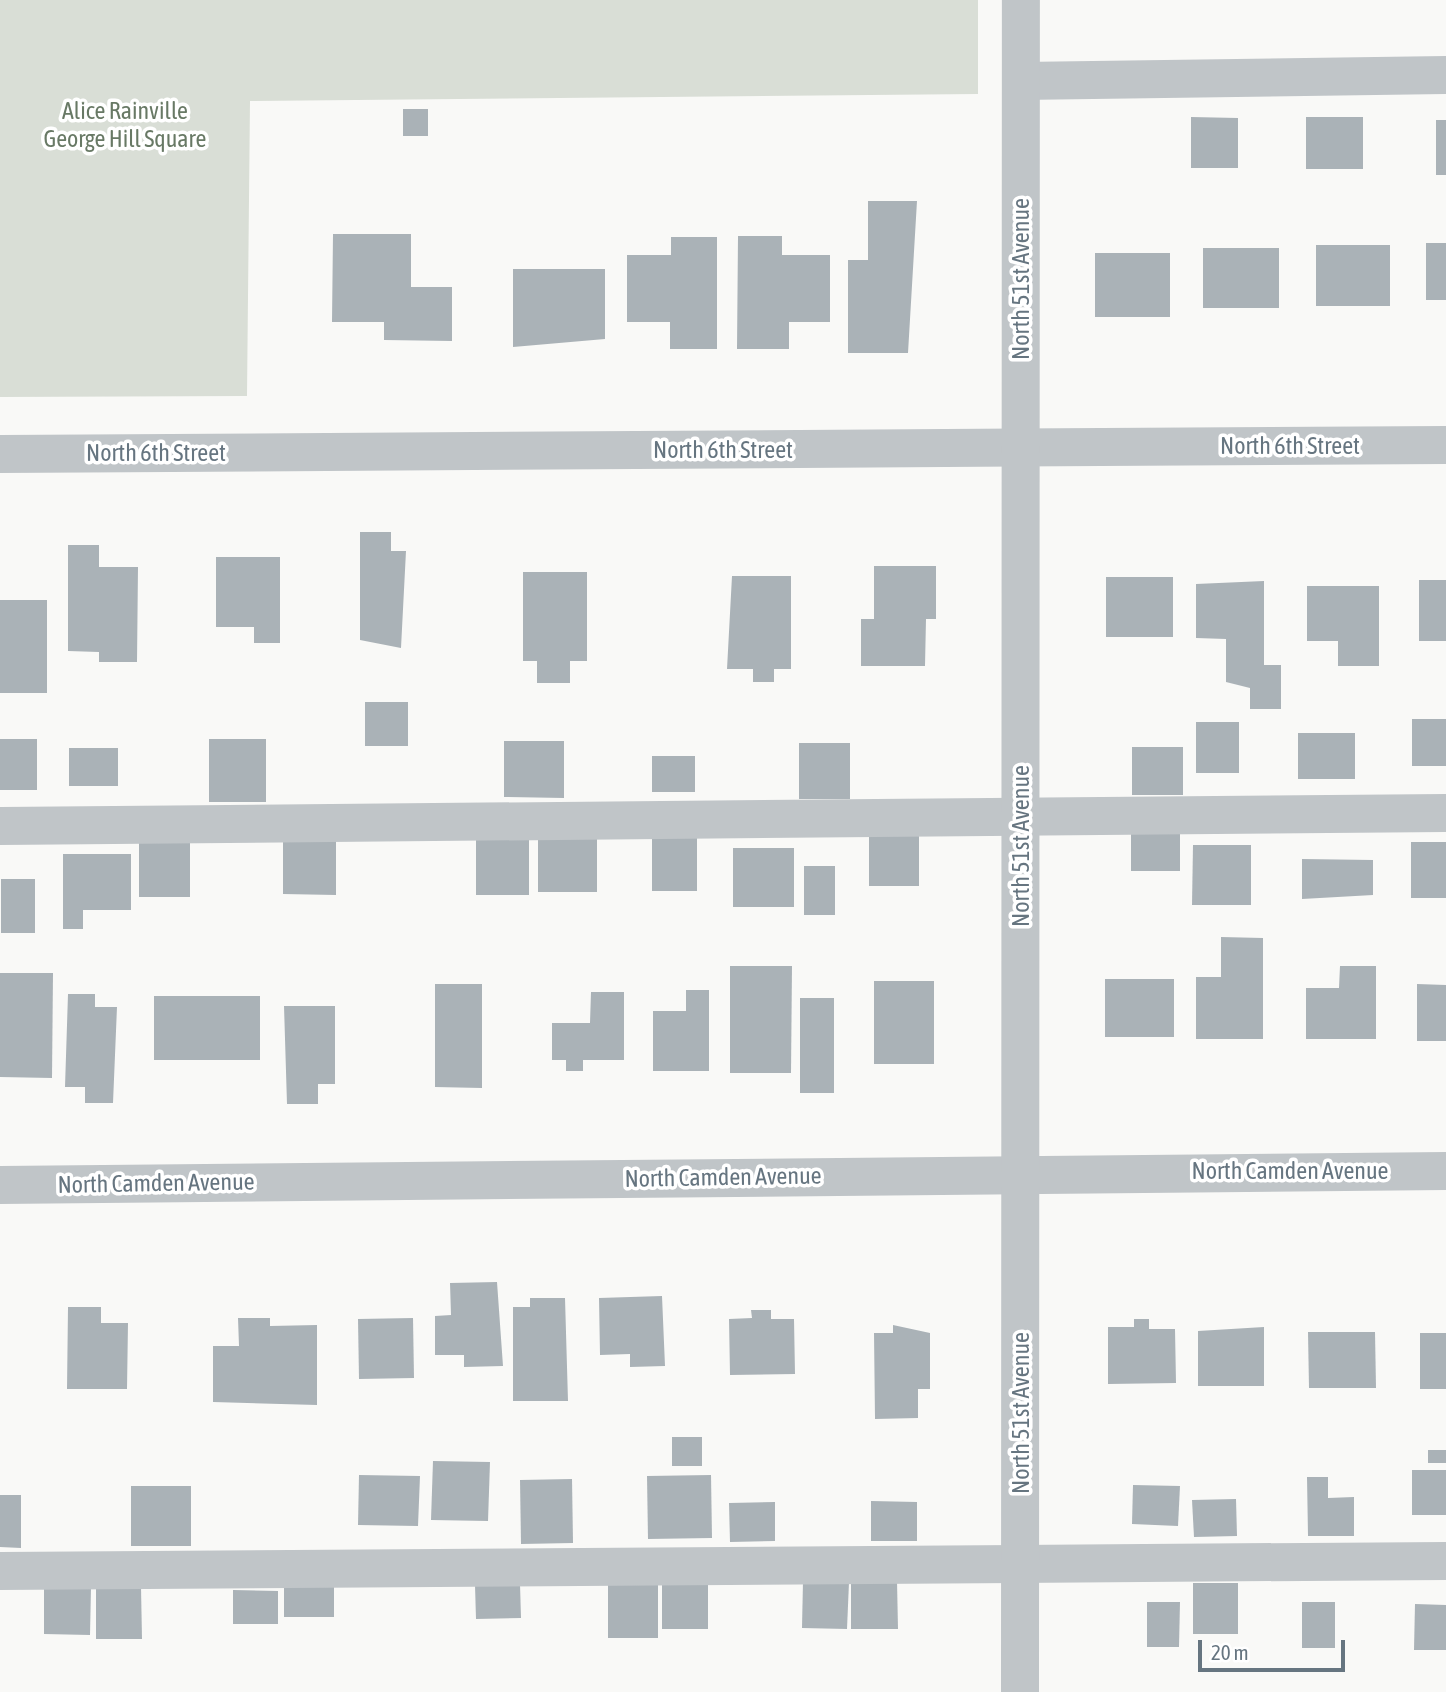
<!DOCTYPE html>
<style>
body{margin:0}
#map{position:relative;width:1446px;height:1692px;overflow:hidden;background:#f9f9f7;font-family:"Asap Condensed",sans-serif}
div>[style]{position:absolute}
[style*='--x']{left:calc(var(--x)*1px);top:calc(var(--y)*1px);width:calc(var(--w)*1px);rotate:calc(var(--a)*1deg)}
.green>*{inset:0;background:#d9ded6}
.building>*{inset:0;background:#aab2b7}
.minor>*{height:38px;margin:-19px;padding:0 19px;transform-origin:19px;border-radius:19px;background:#c0c5c8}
span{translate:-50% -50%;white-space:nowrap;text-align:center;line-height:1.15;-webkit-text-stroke:7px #fff;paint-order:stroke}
.park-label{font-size:24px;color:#687965}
.street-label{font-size:24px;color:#667580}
.scale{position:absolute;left:1198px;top:1640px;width:147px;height:32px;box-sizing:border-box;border:4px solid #667580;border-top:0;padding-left:9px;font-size:21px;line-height:24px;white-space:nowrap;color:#667580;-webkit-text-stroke:5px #fff;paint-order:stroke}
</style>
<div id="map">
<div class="green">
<div style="clip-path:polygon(0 0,978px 0,978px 94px,250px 101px,247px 396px,0 397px)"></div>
</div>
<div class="building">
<div style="clip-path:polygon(403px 109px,428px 109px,428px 136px,403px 136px)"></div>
<div style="clip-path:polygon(1191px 117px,1238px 118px,1238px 168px,1191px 168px)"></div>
<div style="clip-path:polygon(1306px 117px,1363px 117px,1363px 169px,1306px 169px)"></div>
<div style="clip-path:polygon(1436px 120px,1446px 120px,1446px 175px,1436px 175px)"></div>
<div style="clip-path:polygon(868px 201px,917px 201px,908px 353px,848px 353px,848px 260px,868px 260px)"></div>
<div style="clip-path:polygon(333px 234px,411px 234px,411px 287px,452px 287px,452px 341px,384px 340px,384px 322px,332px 322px)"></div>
<div style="clip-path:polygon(738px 236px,782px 236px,782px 255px,830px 255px,830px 322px,789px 322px,789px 349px,737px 349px)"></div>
<div style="clip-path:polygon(671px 237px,717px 237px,717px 349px,670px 349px,670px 322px,627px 322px,627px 255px,671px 255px)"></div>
<div style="clip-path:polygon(1426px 243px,1446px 243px,1446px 300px,1426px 300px)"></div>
<div style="clip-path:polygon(1316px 245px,1390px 245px,1390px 306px,1316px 306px)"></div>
<div style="clip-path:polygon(1203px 248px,1279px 248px,1279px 308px,1203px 308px)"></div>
<div style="clip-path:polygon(1095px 253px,1170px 253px,1170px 317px,1095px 317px)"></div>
<div style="clip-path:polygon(513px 269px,605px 269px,605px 339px,513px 347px)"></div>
<div style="clip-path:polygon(360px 532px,391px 532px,391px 551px,406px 551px,401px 648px,360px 640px)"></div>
<div style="clip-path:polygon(68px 545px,99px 545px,99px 567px,138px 567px,137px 662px,99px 662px,99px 652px,68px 651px)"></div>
<div style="clip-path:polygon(216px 557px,280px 557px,280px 643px,254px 643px,254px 627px,216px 627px)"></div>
<div style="clip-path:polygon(874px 566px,936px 566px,936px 619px,926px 619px,925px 666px,861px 666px,861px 619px,874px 619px)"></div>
<div style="clip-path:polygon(523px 572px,587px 572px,587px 661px,570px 661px,570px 683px,537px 683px,537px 661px,523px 661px)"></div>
<div style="clip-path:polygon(732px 576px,791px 576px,791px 669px,774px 669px,774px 682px,753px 682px,753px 669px,727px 669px)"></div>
<div style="clip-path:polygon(1106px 577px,1173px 577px,1173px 637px,1106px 637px)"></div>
<div style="clip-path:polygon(1419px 580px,1446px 580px,1446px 641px,1419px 641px)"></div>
<div style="clip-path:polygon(1264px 581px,1264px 665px,1281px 665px,1281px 709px,1250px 709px,1250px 688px,1226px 682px,1226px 639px,1196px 638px,1196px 584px)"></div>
<div style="clip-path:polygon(1307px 586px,1379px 586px,1379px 666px,1338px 666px,1338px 641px,1307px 641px)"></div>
<div style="clip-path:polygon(0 600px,47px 600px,47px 693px,0 693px)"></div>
<div style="clip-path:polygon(365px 702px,408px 702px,408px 746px,365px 746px)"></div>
<div style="clip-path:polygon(1412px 719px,1446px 719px,1446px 766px,1412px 766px)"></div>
<div style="clip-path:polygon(1196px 722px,1239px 722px,1239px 773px,1196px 773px)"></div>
<div style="clip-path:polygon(1298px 733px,1355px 733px,1355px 779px,1298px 779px)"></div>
<div style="clip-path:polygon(0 739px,37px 739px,37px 790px,0 790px)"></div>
<div style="clip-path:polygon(209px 739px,266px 739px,266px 802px,209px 802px)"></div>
<div style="clip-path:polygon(504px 741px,564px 741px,564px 798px,504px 797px)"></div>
<div style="clip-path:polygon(799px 743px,850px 743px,850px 799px,799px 799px)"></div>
<div style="clip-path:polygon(1132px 747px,1183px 747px,1183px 795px,1132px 795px)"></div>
<div style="clip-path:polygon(69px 748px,118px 748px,118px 786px,69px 786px)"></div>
<div style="clip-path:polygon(652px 756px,695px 756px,695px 792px,652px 792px)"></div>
<div style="clip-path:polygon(1131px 832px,1180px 832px,1180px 871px,1131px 871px)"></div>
<div style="clip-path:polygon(869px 835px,919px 835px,919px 886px,869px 886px)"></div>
<div style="clip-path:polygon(652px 837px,697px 837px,697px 891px,652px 891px)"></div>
<div style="clip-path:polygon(476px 838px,529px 838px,529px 895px,476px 895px)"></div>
<div style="clip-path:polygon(538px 838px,597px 838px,597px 892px,538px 892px)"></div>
<div style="clip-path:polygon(283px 839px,336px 839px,336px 895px,283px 894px)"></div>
<div style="clip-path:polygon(139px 840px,190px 840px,190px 897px,139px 897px)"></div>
<div style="clip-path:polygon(1411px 842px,1446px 842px,1446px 898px,1411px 898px)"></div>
<div style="clip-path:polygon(1193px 845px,1251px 845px,1251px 905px,1192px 905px)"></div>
<div style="clip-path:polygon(733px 848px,794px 848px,794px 907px,733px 907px)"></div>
<div style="clip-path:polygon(63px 854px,131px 854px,131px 910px,83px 910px,83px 929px,63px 929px)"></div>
<div style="clip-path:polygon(1302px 859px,1373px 860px,1373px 895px,1302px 899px)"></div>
<div style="clip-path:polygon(804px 866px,835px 866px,835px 915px,804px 915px)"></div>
<div style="clip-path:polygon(1px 879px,35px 879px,35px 933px,1px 933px)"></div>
<div style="clip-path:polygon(1221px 937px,1263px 938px,1263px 1039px,1196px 1039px,1196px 977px,1221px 977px)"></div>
<div style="clip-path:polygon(730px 966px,792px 966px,791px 1073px,730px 1073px)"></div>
<div style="clip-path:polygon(1340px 966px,1376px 966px,1376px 1039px,1306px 1039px,1306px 988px,1339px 988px)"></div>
<div style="clip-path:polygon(0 973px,53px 973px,52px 1078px,0 1077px)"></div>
<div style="clip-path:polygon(1105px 979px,1174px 979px,1174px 1037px,1105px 1037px)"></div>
<div style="clip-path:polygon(874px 981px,934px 981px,934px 1064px,874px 1064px)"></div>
<div style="clip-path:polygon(435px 984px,482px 984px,482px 1088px,435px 1087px)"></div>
<div style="clip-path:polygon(1417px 984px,1446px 985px,1446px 1041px,1417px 1041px)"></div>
<div style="clip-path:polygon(686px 990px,709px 990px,709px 1071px,653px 1071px,653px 1011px,686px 1011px)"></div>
<div style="clip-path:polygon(591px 992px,624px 992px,624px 1060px,583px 1060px,583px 1071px,566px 1071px,566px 1060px,552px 1060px,552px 1023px,590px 1023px)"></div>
<div style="clip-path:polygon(68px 994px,95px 994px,95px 1007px,117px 1007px,113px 1103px,85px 1103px,85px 1087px,65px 1087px)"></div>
<div style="clip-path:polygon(154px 996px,260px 996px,260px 1060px,154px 1060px)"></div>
<div style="clip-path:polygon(800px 998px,834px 998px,834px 1093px,800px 1093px)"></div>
<div style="clip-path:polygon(284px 1006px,335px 1006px,335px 1084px,318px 1084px,318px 1104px,287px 1104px)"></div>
<div style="clip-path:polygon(497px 1282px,503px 1366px,464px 1367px,464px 1355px,435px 1355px,435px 1316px,451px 1315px,450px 1283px)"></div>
<div style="clip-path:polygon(662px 1296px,665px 1366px,630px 1367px,630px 1354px,600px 1355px,599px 1298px)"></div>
<div style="clip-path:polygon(530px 1298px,565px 1298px,568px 1401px,513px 1401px,513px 1307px,530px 1307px)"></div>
<div style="clip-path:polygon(68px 1307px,101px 1307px,101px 1323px,128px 1323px,127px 1389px,67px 1389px)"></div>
<div style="clip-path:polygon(751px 1310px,771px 1310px,771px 1319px,794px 1319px,795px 1374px,730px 1375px,729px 1319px,752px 1318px)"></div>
<div style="clip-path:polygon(238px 1318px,270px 1318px,270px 1326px,317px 1325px,317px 1405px,213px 1402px,213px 1346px,239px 1346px)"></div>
<div style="clip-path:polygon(413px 1318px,414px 1378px,359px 1379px,358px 1319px)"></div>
<div style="clip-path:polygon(1134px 1319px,1149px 1319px,1149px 1329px,1175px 1329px,1176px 1383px,1108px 1384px,1108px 1327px,1134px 1327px)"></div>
<div style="clip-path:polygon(893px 1325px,930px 1333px,930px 1389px,918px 1389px,918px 1418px,875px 1419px,874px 1333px,893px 1333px)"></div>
<div style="clip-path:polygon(1264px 1327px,1264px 1386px,1198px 1386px,1198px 1331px)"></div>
<div style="clip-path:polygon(1308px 1332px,1375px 1332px,1376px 1388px,1309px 1388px)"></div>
<div style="clip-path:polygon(1420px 1333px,1446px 1333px,1446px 1389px,1420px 1389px)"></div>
<div style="clip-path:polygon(672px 1437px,702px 1437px,702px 1466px,672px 1466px)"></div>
<div style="clip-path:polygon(1428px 1450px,1446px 1450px,1446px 1463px,1428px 1463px)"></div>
<div style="clip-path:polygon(433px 1461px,490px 1462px,488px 1521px,431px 1520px)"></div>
<div style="clip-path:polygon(1412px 1470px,1446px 1470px,1446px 1515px,1412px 1515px)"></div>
<div style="clip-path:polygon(359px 1475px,420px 1476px,418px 1526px,358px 1525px)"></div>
<div style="clip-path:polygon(711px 1475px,712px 1538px,648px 1539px,647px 1476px)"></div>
<div style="clip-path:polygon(1307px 1477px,1328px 1477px,1328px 1498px,1354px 1497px,1354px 1536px,1308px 1536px)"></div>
<div style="clip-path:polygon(572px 1479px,573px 1543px,521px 1544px,520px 1480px)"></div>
<div style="clip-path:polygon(1133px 1485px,1180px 1486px,1178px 1526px,1132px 1524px)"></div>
<div style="clip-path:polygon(131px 1486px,191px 1486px,191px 1546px,131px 1546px)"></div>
<div style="clip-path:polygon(0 1495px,21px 1495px,21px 1548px,0 1547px)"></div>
<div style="clip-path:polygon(1236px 1499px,1237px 1536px,1194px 1537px,1192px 1500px)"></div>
<div style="clip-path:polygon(871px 1501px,917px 1502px,917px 1541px,871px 1541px)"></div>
<div style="clip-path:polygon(775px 1502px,775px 1541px,730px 1542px,729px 1503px)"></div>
<div style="clip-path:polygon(803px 1581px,849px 1582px,847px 1629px,802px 1628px)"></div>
<div style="clip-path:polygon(897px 1581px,898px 1629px,851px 1629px,851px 1582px)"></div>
<div style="clip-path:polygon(708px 1582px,708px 1629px,662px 1629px,662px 1583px)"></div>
<div style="clip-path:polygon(608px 1583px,658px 1583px,658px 1638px,608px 1638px)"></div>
<div style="clip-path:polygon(1193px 1583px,1238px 1583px,1238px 1634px,1193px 1634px)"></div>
<div style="clip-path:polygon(284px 1584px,334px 1584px,334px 1617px,284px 1617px)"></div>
<div style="clip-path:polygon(520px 1584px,521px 1618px,476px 1619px,475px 1585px)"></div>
<div style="clip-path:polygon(44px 1587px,91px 1587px,90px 1635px,44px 1634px)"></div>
<div style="clip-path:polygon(96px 1587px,141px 1587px,142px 1639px,96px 1639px)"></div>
<div style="clip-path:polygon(233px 1590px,278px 1591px,278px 1624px,233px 1624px)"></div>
<div style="clip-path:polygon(1147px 1602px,1180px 1602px,1179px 1647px,1147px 1647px)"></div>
<div style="clip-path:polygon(1302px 1602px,1335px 1602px,1335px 1648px,1302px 1648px)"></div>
<div style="clip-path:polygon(1415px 1604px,1446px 1605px,1446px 1650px,1414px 1650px)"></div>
</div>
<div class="minor">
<div style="--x:1021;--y:81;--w:425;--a:-0.8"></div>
<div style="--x:0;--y:454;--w:1446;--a:-0.36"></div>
<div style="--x:0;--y:826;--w:1446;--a:-0.52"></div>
<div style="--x:0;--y:1185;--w:1446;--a:-0.55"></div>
<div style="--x:0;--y:1571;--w:1446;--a:-0.4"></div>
<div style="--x:1020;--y:1692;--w:1692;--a:-89.97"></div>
</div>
<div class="park-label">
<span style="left:125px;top:125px">Alice Rainville<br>George Hill Square</span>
</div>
<div class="street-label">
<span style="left:1021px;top:279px;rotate:-90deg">North 51st Avenue</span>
<span style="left:1290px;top:446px">North 6th Street</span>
<span style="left:723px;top:450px">North 6th Street</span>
<span style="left:156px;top:453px">North 6th Street</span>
<span style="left:1021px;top:846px;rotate:-90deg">North 51st Avenue</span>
<span style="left:1290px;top:1171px">North Camden Avenue</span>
<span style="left:723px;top:1177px;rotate:-1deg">North Camden Avenue</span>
<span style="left:156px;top:1183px;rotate:-1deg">North Camden Avenue</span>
<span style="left:1021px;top:1413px;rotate:-90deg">North 51st Avenue</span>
</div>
<div class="scale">20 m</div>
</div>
